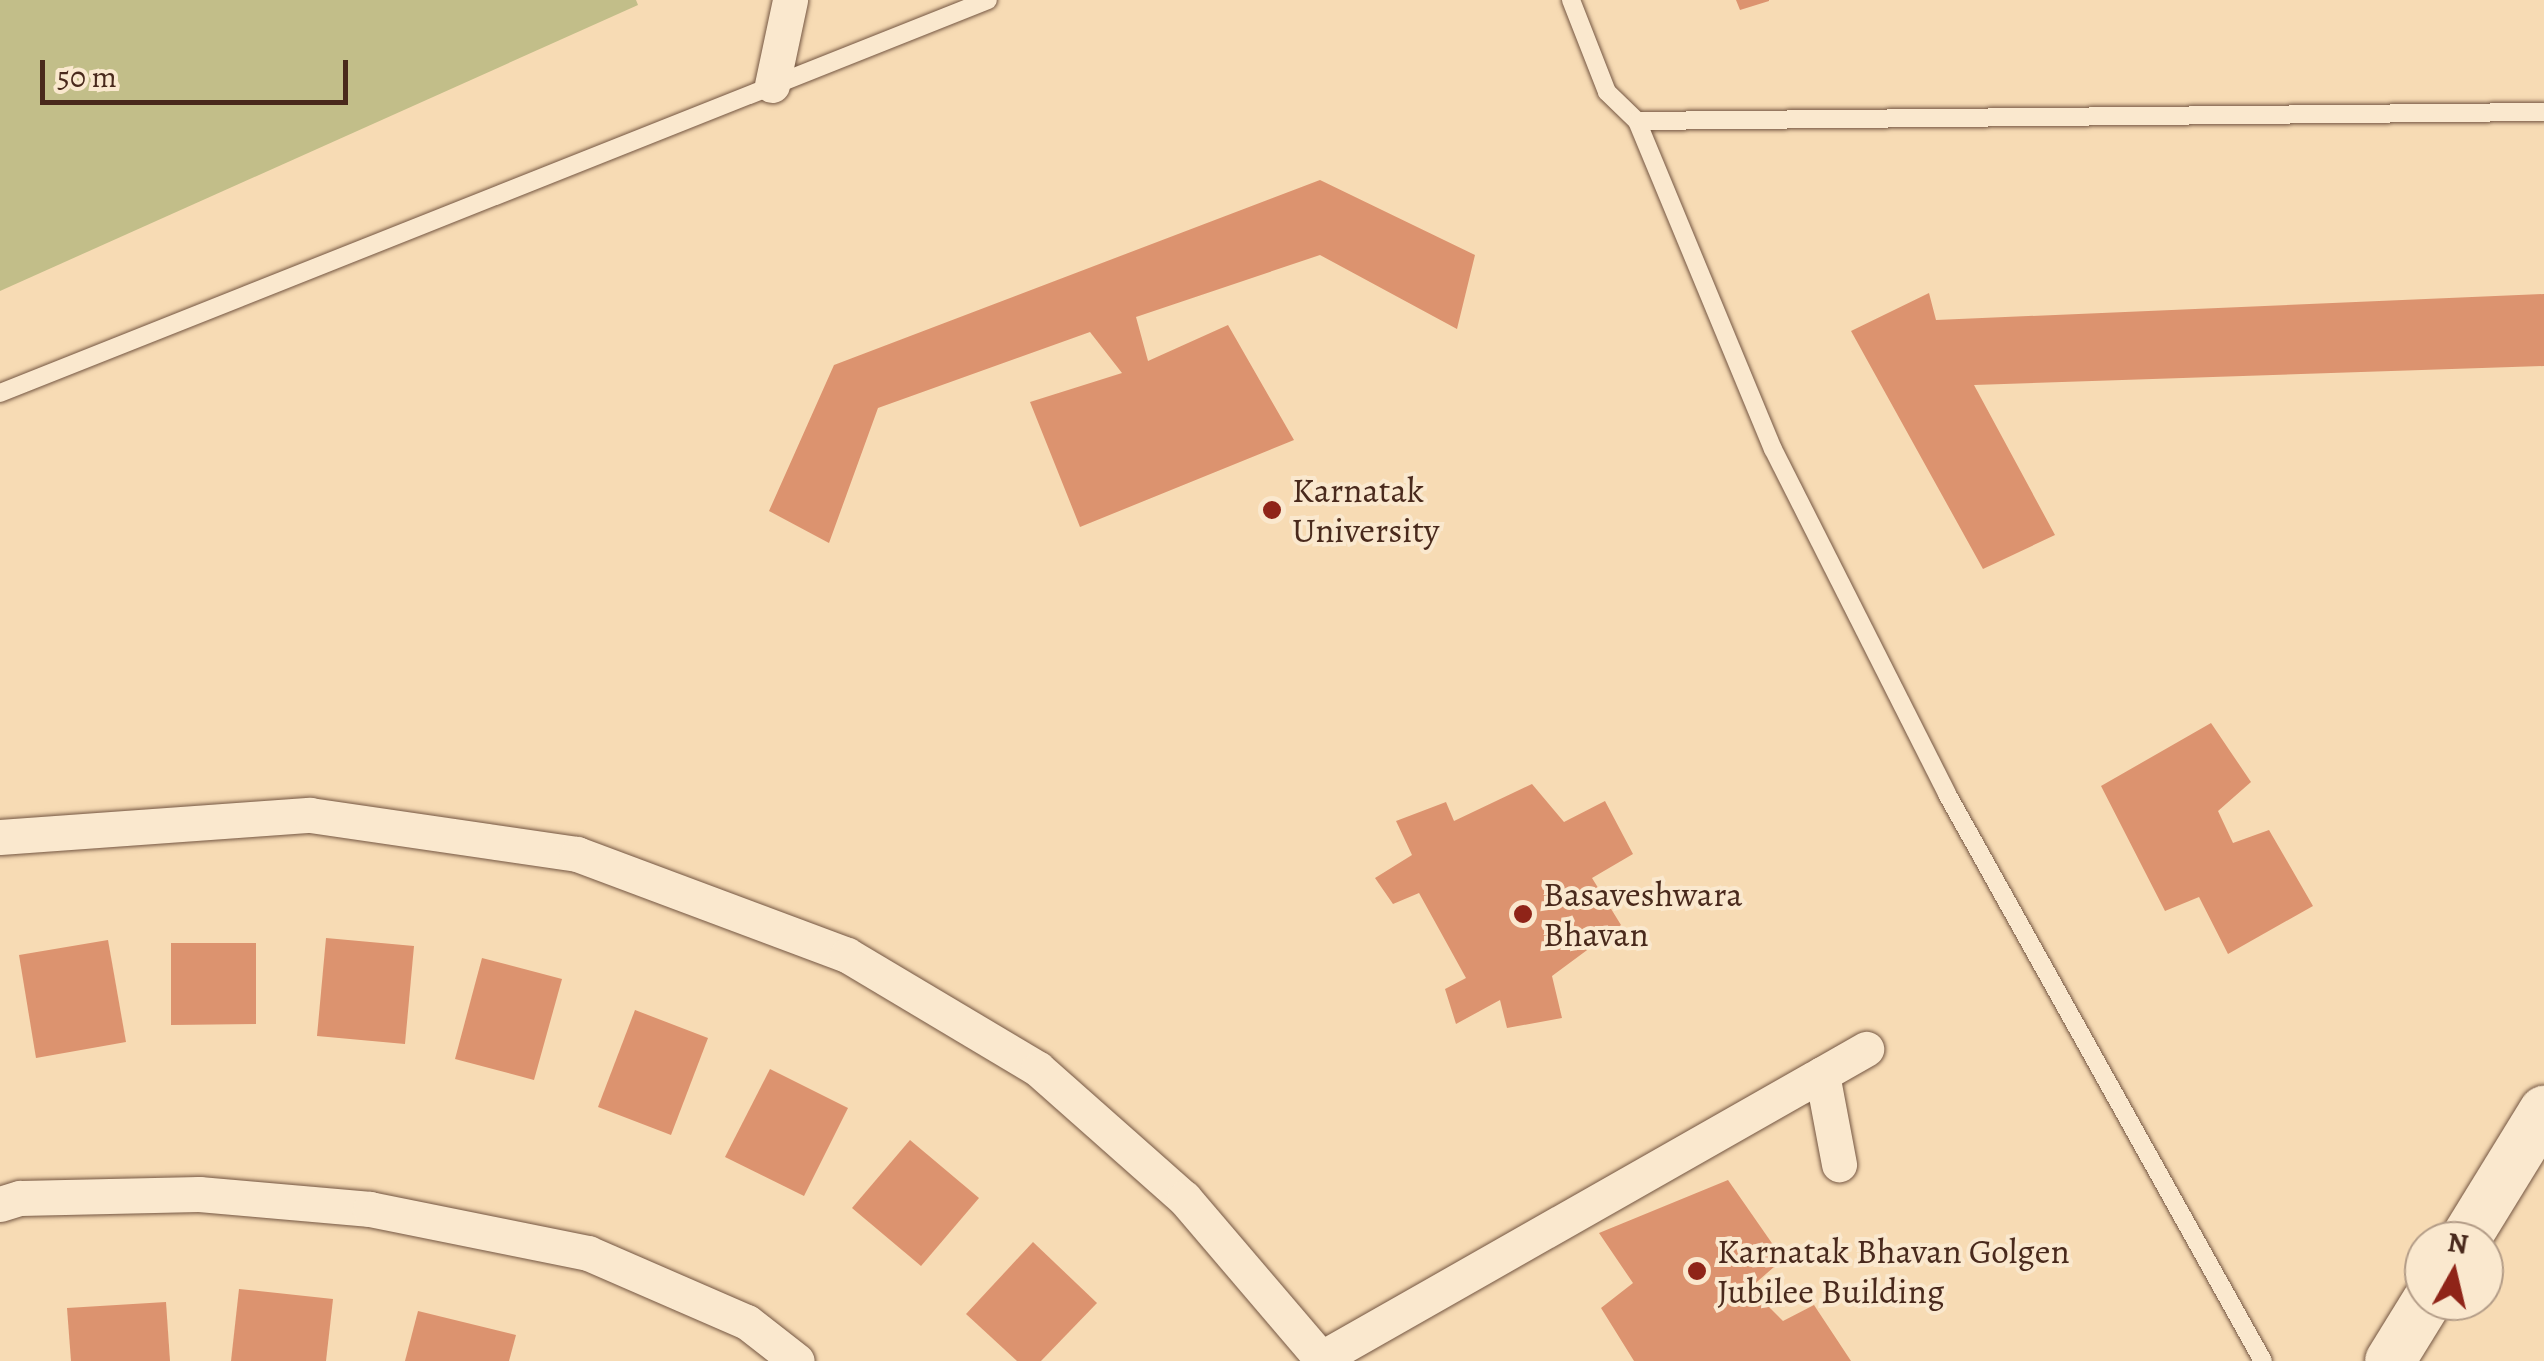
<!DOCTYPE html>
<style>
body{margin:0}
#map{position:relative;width:2544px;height:1361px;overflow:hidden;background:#f7dbb4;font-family:Alegreya,serif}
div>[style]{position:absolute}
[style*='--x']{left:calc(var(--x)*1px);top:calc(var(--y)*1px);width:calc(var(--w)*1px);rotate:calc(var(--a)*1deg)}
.green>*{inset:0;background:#c2be89}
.building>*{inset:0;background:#dc936f}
.roads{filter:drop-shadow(0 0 2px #745642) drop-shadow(0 0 2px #745642)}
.lane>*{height:18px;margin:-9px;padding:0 9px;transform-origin:9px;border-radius:9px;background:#fae8ce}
.street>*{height:35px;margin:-17.5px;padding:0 17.5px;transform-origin:17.5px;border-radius:17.5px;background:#fae8ce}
.secondary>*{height:50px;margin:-25px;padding:0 25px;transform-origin:25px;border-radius:25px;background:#fae8ce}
.dots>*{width:28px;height:28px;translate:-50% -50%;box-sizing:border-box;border:5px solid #fae8ce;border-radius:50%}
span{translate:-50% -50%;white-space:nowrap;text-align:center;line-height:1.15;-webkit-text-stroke:8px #fae8ce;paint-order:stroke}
.poi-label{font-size:35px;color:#49291c}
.left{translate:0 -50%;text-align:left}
.north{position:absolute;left:2404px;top:1221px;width:100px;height:100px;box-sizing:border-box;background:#fae8ce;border:2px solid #b39c87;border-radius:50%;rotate:8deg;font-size:28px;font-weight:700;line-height:40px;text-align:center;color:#49291c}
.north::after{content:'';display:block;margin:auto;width:35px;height:45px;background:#8f2418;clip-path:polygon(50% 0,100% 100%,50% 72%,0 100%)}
.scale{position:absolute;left:40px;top:60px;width:308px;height:45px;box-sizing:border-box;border:5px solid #49291c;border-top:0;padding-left:12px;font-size:30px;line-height:35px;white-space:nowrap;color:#49291c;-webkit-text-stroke:8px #fae8ce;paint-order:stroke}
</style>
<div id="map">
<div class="green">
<div style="clip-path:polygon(0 0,636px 0,638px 5px,0 291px)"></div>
</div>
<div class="building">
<div style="clip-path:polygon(1736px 0,1769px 0,1769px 1px,1740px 10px)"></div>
<div style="clip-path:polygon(1320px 180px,1475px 255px,1457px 329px,1320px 255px,1136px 317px,1148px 361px,1228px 325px,1294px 440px,1080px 527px,1030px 402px,1122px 373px,1090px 332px,878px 408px,829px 543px,769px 511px,834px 365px)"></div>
<div style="clip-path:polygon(1929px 293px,1936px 320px,2544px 294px,2544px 366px,1974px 385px,2055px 535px,1983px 569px,1851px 331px)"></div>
<div style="clip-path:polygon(2211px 723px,2251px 782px,2218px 811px,2233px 843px,2269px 830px,2313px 906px,2228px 954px,2199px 897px,2165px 911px,2101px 786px)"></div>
<div style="clip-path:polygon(1532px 784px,1564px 822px,1605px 801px,1633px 854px,1592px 878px,1621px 925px,1552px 976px,1562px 1018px,1507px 1028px,1500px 1000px,1456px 1024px,1445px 989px,1466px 978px,1419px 893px,1393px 904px,1375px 878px,1412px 855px,1396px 821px,1446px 802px,1454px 821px)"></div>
<div style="clip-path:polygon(326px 938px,414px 946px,405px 1044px,317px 1036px)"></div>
<div style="clip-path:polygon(108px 940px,126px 1042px,36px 1058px,19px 955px)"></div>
<div style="clip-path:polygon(171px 943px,256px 943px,256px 1024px,171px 1025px)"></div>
<div style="clip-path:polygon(482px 958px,562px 979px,534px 1080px,455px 1059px)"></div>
<div style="clip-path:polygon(635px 1010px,708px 1038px,671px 1135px,598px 1107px)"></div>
<div style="clip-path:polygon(770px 1069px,848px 1108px,804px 1196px,725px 1157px)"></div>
<div style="clip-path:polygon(910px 1140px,979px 1198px,921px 1266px,852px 1208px)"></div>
<div style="clip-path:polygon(1728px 1180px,1783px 1259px,1750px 1288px,1783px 1321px,1814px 1305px,1851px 1361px,1634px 1361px,1601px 1308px,1633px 1283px,1599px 1233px)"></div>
<div style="clip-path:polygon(1033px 1242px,1097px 1303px,1041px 1361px,1017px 1361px,966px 1314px)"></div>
<div style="clip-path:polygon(239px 1289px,333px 1299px,326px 1361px,231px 1361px)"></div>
<div style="clip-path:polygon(166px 1302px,170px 1361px,71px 1361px,67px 1308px)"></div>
<div style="clip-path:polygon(418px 1311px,516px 1335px,509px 1361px,405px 1361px)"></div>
</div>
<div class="roads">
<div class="lane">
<div style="--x:1571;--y:0;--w:99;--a:68.6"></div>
<div style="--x:1607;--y:92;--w:42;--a:44"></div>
<div style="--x:1637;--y:121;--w:355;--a:67.5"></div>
<div style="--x:1773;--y:449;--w:386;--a:63.2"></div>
<div style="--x:1947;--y:794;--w:649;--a:60.87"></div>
<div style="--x:1637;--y:121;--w:907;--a:-0.57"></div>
<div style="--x:0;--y:393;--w:1063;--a:-21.69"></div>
</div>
<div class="street">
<div style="--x:772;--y:85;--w:87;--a:-78"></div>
<div style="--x:0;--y:837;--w:311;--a:-4.1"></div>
<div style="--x:310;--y:815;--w:270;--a:8.3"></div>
<div style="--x:577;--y:854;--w:288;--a:20.5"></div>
<div style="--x:847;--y:955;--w:222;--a:30.8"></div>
<div style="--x:1038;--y:1069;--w:195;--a:41.5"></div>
<div style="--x:1184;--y:1198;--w:214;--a:49.5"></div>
<div style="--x:1822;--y:1074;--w:92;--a:79.3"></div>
<div style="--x:0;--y:1204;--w:21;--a:-17"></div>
<div style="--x:20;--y:1198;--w:179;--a:-1.3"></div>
<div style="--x:199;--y:1194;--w:172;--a:5"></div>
<div style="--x:370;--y:1209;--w:222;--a:11.4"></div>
<div style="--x:588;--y:1253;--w:173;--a:23.5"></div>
<div style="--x:747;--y:1322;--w:63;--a:38"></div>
<div style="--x:1322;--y:1358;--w:626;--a:-29.6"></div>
</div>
<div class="secondary">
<div style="--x:2464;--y:1241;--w:153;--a:-58.4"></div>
<div style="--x:2390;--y:1361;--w:70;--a:-58.3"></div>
</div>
</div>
<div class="dots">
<div style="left:1272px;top:510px;background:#8f2418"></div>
<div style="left:1523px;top:914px;background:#8f2418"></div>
<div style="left:1697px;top:1271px;background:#8f2418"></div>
</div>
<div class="poi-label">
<span class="left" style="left:1292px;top:510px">Karnatak<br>University</span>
<span class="left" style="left:1543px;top:914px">Basaveshwara<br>Bhavan</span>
<span class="left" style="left:1717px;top:1271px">Karnatak Bhavan Golgen<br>Jubilee Building</span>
</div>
<div class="north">N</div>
<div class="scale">50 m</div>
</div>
